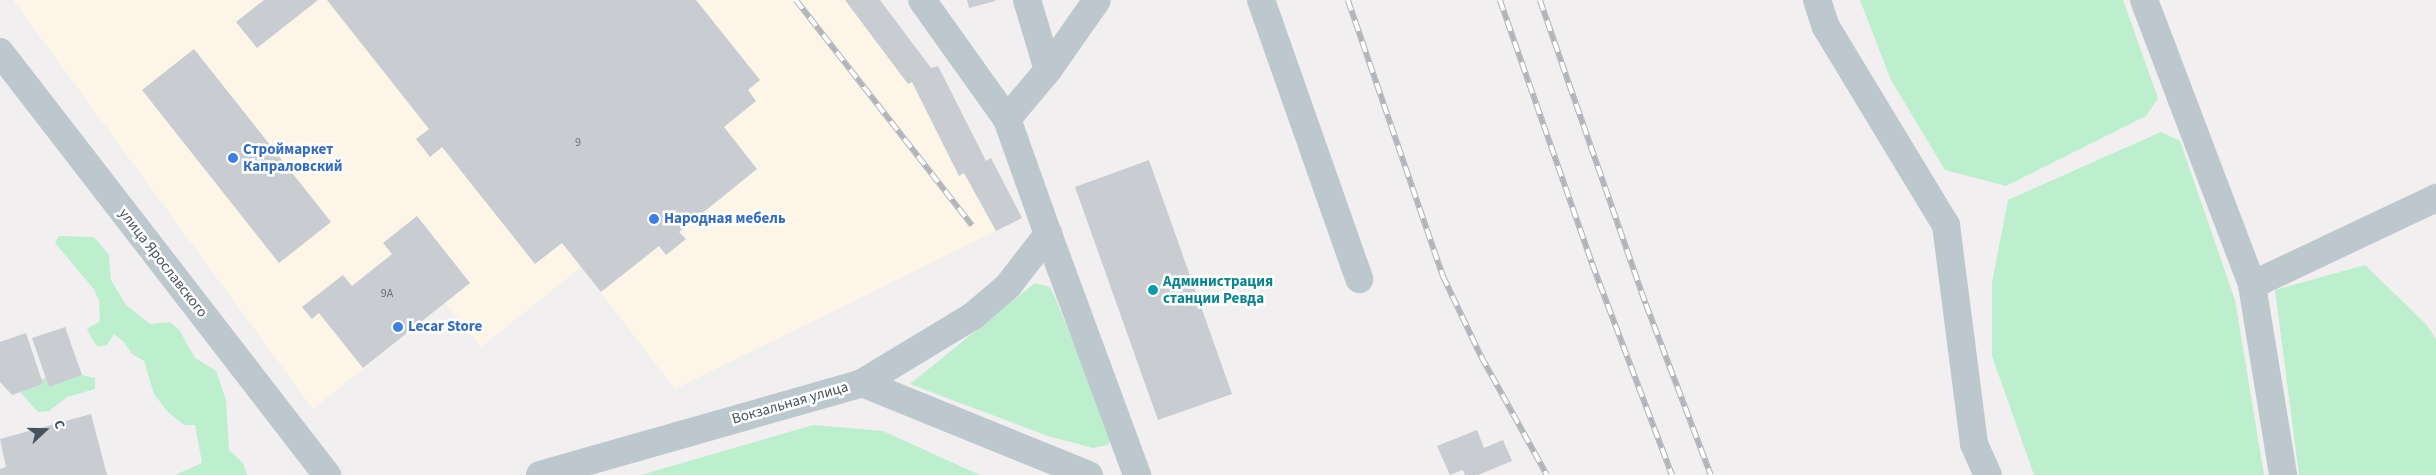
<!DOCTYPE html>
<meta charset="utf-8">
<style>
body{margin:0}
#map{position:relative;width:2436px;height:475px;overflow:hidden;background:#f1efef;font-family:"Source Sans 3",sans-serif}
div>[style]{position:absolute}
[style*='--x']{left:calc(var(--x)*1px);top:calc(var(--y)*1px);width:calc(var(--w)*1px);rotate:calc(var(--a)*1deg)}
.commercial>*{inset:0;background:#fcf5e8}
.green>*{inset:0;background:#bdefce}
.building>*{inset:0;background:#c9ccd1}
.minor>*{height:28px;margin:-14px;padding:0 14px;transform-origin:14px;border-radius:14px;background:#bdc7ce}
.rail>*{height:5.5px;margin-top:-2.75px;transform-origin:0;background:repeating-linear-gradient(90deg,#fff 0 11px,#b1b4b9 0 22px);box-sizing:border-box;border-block:1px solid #b1b4b9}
.dots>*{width:14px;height:14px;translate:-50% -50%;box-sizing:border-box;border:2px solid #fff;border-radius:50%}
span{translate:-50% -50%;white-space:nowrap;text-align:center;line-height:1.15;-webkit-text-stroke:5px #fff;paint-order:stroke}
.number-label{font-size:12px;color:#687179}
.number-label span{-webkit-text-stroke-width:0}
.shop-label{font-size:15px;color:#366cbe;font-weight:700}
.left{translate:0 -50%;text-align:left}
.street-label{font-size:15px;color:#47535c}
.culture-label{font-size:15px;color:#0d838f;font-weight:700}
.north{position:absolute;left:20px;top:405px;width:50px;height:50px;-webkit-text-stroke:4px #fff;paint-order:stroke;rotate:69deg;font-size:14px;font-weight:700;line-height:20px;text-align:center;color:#47535c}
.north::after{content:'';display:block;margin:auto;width:18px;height:22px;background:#47535c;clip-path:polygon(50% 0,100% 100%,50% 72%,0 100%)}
</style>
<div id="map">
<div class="commercial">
<div style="clip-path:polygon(13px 0,845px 0,908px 84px,912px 82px,959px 176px,964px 173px,996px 231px,675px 389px,581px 267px,481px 347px,445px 303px,313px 409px)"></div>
</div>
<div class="green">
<div style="clip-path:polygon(1860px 0,2123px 0,2158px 98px,2146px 116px,2006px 186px,1945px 170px,1891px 80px)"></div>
<div style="clip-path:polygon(2161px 132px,2180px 141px,2235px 300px,2264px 475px,2034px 475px,1992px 356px,1992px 283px,2008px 200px)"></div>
<div style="clip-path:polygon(59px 236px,94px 237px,109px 255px,111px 280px,126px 305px,150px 324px,170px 322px,180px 331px,195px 358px,216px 371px,226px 400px,229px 450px,243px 463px,247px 475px,175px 475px,202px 463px,195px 425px,184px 425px,168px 412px,154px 394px,144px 361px,132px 354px,124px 342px,114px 334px,107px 345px,98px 347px,92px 339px,87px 329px,100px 321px,99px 300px,93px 288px,55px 243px)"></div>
<div style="clip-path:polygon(2365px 265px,2426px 324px,2436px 339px,2436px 475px,2299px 475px,2275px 290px)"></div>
<div style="clip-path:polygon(1035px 283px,1050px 287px,1055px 297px,1111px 438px,1108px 445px,1093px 448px,1048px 436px,910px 384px)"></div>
<div style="clip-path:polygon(82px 375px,95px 378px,95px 389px,67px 397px,49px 411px,38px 412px,20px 392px,43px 384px,41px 379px,46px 378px,49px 387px)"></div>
<div style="clip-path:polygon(813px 425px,883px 431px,980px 475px,641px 475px)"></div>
</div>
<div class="building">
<div style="clip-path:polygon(264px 0,318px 0,257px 48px,236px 22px)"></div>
<div style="clip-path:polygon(327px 0,696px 0,760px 80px,748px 90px,756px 101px,724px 127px,757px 169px,679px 232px,686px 239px,666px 255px,659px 246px,601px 292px,562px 243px,535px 264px,442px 147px,430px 157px,416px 139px,429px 129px)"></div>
<div style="clip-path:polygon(845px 0,880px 0,931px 68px,938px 66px,986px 161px,991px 158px,1022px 218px,996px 231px,964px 173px,959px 176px,912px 82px,908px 84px)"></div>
<div style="clip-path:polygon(967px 0,995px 0,995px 1px,969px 8px)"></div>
<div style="clip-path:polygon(194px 49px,331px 222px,279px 263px,142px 90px)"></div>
<div style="clip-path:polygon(1149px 160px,1232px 394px,1158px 420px,1075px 187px)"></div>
<div style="clip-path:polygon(417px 216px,470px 283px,363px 368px,319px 313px,312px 319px,302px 307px,343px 275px,352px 286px,392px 254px,383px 243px)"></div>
<div style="clip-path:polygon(65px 327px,82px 375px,49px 387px,32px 338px)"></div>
<div style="clip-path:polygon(26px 333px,43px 384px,12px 395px,0 382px,0 342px)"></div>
<div style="clip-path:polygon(91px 414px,107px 475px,0 475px,0 469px,6px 467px,0 439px)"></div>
<div style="clip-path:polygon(1477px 430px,1484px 448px,1503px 440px,1512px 461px,1478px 475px,1465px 475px,1463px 470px,1450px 475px,1437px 446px)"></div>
</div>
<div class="minor">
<div style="--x:922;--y:0;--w:146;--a:54.5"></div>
<div style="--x:1027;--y:0;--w:73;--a:73.3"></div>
<div style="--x:1048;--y:70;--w:64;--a:129.9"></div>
<div style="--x:1007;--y:119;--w:122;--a:70.4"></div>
<div style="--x:1261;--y:0;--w:296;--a:70.6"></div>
<div style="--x:1817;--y:0;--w:28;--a:72"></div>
<div style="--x:1826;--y:27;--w:232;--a:58.8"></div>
<div style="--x:1946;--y:225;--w:221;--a:82.7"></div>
<div style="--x:1974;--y:444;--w:34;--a:66"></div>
<div style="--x:2144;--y:0;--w:305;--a:69.2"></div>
<div style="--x:2252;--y:285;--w:193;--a:80.7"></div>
<div style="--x:0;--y:52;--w:535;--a:52.29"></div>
<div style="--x:1048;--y:70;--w:85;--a:-55"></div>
<div style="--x:2252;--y:285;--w:204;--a:-25.3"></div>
<div style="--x:862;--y:383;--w:130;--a:-31.1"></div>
<div style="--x:973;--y:316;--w:46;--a:-40.6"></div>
<div style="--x:1008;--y:286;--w:66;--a:-52.4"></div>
<div style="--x:1048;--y:234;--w:257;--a:69.7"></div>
<div style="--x:540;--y:475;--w:335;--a:-15.9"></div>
<div style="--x:862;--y:383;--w:245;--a:22.1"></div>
</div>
<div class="rail">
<div style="--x:796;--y:0;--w:286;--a:52"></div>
<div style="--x:1348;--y:0;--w:292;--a:71"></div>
<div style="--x:1443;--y:276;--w:89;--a:64.6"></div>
<div style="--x:1481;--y:356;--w:136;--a:61"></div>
<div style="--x:1500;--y:0;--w:279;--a:70.7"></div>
<div style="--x:1592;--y:263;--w:227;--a:69.3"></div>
<div style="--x:1540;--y:0;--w:322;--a:70.8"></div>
<div style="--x:1646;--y:304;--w:183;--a:69.2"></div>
</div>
<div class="dots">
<div style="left:233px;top:158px;background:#3f7fe0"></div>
<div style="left:654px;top:219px;background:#3f7fe0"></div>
<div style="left:1153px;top:290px;background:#0f9aa8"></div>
<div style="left:398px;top:327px;background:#3f7fe0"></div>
</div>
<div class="number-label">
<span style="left:578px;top:143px">9</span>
<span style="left:387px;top:294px">9А</span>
</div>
<div class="shop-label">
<span class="left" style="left:243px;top:158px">Строймаркет<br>Капраловский</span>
<span class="left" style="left:664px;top:219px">Народная мебель</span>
<span class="left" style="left:408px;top:327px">Lecar Store</span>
</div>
<div class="street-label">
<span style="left:163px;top:263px;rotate:52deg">улица Ярославского</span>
<span style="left:790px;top:403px;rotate:-16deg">Вокзальная улица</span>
</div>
<div class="culture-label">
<span class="left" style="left:1163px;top:290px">Администрация<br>станции Ревда</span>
</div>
<div class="north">С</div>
</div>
